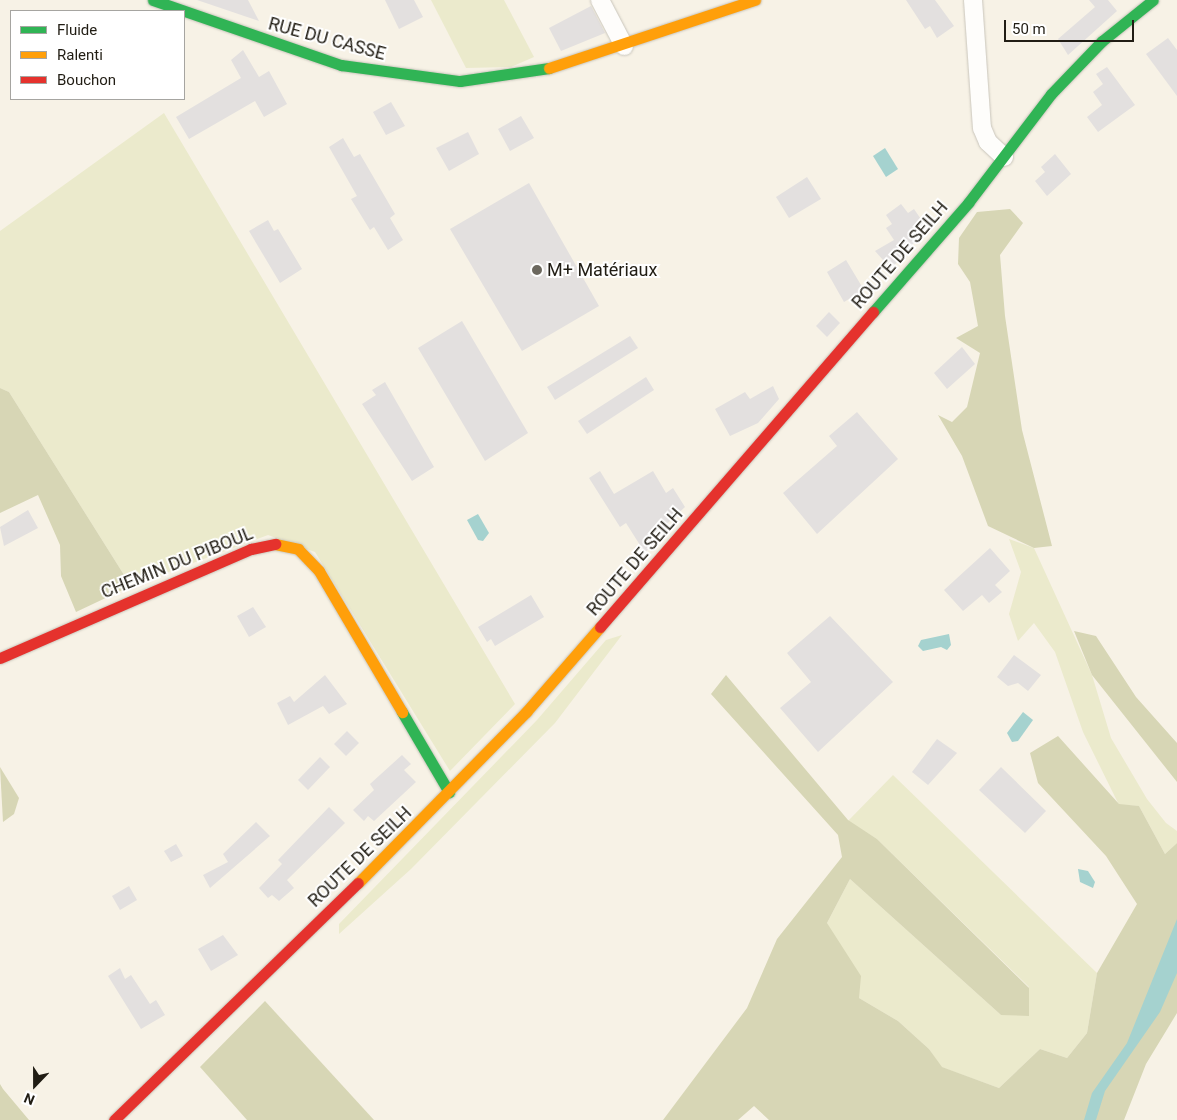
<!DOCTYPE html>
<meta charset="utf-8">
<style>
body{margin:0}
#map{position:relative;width:1177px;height:1120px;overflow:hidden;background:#f7f2e6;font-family:Roboto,sans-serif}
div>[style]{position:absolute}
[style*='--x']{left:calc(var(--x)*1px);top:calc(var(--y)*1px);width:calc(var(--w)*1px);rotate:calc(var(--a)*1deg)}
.green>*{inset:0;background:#ebeacc}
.forest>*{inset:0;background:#d7d6b5}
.water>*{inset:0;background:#a5d2cf}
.building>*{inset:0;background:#e3e0df}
.roads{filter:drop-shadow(0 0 1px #c9c5bb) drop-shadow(0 0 1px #c9c5bb)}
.street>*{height:18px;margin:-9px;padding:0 9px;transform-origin:9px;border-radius:9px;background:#fefdfb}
.fast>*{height:11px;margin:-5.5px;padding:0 5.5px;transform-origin:5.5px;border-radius:5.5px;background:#30b455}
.slow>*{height:11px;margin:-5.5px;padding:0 5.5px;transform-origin:5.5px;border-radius:5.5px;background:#ff9f0a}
.jam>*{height:11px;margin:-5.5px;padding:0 5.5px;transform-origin:5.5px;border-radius:5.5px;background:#e5322d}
.dots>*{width:14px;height:14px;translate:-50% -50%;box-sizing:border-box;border:2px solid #fff;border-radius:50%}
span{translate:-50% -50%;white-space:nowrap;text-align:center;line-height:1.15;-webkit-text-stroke:4px #fff;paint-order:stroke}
.street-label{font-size:18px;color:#211d14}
.poi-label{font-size:18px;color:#211d14}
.left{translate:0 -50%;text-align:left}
.legend{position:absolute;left:10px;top:10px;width:175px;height:90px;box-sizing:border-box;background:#fff;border:1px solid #a6a5a1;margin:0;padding:6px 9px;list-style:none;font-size:15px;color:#211d14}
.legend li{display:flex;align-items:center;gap:10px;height:25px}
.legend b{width:25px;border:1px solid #a6a5a1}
.north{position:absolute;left:10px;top:1060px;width:50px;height:50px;-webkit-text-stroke:4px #fff;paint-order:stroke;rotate:202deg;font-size:14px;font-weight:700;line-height:20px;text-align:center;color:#211d14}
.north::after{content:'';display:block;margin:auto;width:18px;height:22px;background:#211d14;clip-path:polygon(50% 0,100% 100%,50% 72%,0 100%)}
.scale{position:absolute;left:1004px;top:20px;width:130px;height:22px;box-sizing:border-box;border:2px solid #211d14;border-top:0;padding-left:6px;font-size:15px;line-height:18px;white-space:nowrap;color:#211d14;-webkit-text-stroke:4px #fff;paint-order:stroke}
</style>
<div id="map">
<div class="green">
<div style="clip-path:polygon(431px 0,504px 0,534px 57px,511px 67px,466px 68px)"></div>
<div style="clip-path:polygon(164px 113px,515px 704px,450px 771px,315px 552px,268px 535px,131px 586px,9px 392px,0 388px,0 231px)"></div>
<div style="clip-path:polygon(1009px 539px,1034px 548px,1092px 675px,1111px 738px,1147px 799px,1166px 823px,1177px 831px,1177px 843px,1165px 854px,1139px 806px,1119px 805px,1083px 732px,1055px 652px,1034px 623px,1018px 641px,1009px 614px,1021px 572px)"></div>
<div style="clip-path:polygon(622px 635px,555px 723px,411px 869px,339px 934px,339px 924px,537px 720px,606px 640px)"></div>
<div style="clip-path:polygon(893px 775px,1097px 973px,1087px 1033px,1067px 1058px,1040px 1049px,999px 1088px,941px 1067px,929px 1049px,898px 1021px,859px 998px,827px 923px,850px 879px,1001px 1015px,1029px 987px,877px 839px,848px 821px)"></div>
</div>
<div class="forest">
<div style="clip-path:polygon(1010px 209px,1023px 223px,1000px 255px,1005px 316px,1022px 430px,1052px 546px,1034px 548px,988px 526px,962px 456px,938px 415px,952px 422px,967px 407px,980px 353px,956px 338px,978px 326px,970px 282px,958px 264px,959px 238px,977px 212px)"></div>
<div style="clip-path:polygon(0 388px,9px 392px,131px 586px,76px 612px,61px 576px,60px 545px,38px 495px,0 513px)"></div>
<div style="clip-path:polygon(1074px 631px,1096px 636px,1136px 697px,1177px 743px,1177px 782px,1092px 675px)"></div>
<div style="clip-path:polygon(726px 675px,848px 820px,877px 839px,1029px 988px,1029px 1016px,1001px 1015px,850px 879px,827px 923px,861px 976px,859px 998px,898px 1021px,929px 1049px,942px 1067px,999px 1088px,1040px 1049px,1067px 1058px,1087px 1033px,1097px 973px,1137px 904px,1106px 856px,1038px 783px,1030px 753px,1058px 736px,1119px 804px,1139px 806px,1165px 854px,1177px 843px,1177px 1013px,1146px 1064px,1124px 1120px,769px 1120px,754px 1106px,738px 1120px,663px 1120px,747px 1008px,777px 939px,842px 857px,838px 835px,711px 694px)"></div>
<div style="clip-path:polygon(0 767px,19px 798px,14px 814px,3px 822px)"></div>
<div style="clip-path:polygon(265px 1001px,374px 1120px,247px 1120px,200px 1067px)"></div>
<div style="clip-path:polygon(0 1084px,3px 1089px,29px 1120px,0 1120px)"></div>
</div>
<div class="water">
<div style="clip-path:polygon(885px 148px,898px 169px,886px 177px,873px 156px)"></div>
<div style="clip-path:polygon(478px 514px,489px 533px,483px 541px,478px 540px,467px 520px)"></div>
<div style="clip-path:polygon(949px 634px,951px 645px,947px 650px,941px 647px,923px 651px,918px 646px,921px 640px)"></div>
<div style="clip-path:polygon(1023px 712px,1033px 720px,1018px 741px,1012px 742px,1007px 733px)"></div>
<div style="clip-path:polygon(1078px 869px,1088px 871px,1095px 882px,1093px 888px,1080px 882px)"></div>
<div style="clip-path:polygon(1177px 919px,1177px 973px,1160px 1012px,1105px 1091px,1096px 1120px,1084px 1120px,1092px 1093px,1127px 1043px)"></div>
</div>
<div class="building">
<div style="clip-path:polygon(197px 0,248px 0,259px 21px)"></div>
<div style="clip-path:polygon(385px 0,414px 0,423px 17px,399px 29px)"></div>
<div style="clip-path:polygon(906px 0,935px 0,954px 26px,937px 38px,930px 26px,925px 29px)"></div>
<div style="clip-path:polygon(1089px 0,1108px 0,1117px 11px,1068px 55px,1058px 39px,1095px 7px)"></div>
<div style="clip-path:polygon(591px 6px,605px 33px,561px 51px,549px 28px)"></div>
<div style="clip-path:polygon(1168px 38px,1177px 50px,1177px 96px,1146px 54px)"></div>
<div style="clip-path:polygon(243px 50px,259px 77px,269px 71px,287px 104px,264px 117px,255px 101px,189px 139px,176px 117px,241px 78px,231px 60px)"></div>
<div style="clip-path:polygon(1107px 67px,1135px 105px,1098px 132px,1087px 117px,1102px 105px,1093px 92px,1103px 84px,1096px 74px)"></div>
<div style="clip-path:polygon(391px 102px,405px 126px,386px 135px,373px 112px)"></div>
<div style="clip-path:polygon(521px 116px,534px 138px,510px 151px,498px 129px)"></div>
<div style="clip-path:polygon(468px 132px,479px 154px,449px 171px,436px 148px)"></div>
<div style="clip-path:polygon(343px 138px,354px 157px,360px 154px,395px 214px,390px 218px,403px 240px,388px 250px,374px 227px,370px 230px,351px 199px,357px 196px,329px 147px)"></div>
<div style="clip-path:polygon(1055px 154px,1071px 174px,1047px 196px,1035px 181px,1045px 172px,1041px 167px)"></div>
<div style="clip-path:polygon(807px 177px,821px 199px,789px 218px,776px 197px)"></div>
<div style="clip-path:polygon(529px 183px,599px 306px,522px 351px,450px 229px)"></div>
<div style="clip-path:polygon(901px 204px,908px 213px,914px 209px,927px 228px,891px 269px,875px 251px,894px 240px,886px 228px,892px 224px,886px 215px)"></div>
<div style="clip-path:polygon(268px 220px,274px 231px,278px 229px,302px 269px,280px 283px,249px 231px)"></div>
<div style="clip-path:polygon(846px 260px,864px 290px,844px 302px,827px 272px)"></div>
<div style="clip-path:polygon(829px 312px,840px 323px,827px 337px,816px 326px)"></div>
<div style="clip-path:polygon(462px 321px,528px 433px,485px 461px,418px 348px)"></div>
<div style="clip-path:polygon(630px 336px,638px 348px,555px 400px,547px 387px)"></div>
<div style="clip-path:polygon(962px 347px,975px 364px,947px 389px,934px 373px)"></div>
<div style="clip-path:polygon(646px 377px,654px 390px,587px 434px,578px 421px)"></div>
<div style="clip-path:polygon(385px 382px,434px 467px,412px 481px,362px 404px,376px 395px,372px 390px)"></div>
<div style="clip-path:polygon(773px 386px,779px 399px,758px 423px,730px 436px,715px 409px,745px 392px,750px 399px)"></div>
<div style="clip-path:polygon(857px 412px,898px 459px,817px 534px,783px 493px,837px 446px,829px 436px)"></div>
<div style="clip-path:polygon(600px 471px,614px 494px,653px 471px,666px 493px,673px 488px,685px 507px,656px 534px,658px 538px,645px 553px,626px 523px,620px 527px,589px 478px)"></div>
<div style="clip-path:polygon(28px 510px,38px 528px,4px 546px,0 527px)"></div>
<div style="clip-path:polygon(990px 548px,1010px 571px,995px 585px,1002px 592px,989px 603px,982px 595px,963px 611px,944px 590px)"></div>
<div style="clip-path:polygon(531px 595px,544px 617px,495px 646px,491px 639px,487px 642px,478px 627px)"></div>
<div style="clip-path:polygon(253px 607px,266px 627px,249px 637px,237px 616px)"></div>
<div style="clip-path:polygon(830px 616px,893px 682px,818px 752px,780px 708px,811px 682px,787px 653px)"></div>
<div style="clip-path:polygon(1014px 655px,1041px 675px,1028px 691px,1018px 683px,1008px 686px,997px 677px)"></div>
<div style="clip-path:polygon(325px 675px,347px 704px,329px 714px,323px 706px,288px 725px,277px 703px,290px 696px,294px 702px)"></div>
<div style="clip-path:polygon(347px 731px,359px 743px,346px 756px,334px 744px)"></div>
<div style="clip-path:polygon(937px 739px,957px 753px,928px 785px,912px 772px)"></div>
<div style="clip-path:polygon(402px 755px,411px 764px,404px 770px,416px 782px,374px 821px,368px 816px,364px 821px,353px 810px,374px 790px,370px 784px)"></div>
<div style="clip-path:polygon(320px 757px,330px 767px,308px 790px,298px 780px)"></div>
<div style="clip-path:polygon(1001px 767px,1046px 811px,1025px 833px,979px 790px)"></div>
<div style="clip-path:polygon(329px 807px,345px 823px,287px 880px,294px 888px,279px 901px,272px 895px,268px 898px,259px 888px,282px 864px,278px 860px)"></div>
<div style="clip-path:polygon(256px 822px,270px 836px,210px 888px,203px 875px,228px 862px,223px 854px)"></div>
<div style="clip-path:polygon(176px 844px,183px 856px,171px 862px,164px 851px)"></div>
<div style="clip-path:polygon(129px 886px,137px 900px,120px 910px,112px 896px)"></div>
<div style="clip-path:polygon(223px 935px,238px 955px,211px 971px,198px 949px)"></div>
<div style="clip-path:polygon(120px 968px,125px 979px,131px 975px,150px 1004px,156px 1000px,165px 1015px,141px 1029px,108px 976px)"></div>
</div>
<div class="roads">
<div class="street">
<div style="--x:600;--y:0;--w:52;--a:62.4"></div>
<div style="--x:973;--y:0;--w:128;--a:86"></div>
<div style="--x:982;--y:128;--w:15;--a:67"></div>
<div style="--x:988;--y:142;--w:22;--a:43"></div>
</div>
<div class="fast">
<div style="--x:153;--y:0;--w:199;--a:19.1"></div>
<div style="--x:341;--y:65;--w:120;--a:7.7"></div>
<div style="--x:460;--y:81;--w:90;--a:-8.3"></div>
<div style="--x:873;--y:312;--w:145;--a:-48.9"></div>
<div style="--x:968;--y:203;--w:137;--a:-52.7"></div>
<div style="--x:1051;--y:94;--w:74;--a:-46.1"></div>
<div style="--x:1102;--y:41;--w:65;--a:-38.8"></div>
<div style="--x:402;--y:712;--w:93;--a:59.6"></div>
</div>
<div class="slow">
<div style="--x:549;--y:68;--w:217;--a:-18.3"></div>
<div style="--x:275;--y:544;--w:24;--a:12"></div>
<div style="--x:298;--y:549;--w:30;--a:46"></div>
<div style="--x:319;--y:571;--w:164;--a:59.5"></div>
<div style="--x:358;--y:883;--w:240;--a:-45.5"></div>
<div style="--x:526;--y:712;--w:113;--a:-49"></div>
</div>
<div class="jam">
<div style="--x:600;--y:627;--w:417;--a:-49.1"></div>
<div style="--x:0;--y:658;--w:274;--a:-23.5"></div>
<div style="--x:251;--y:549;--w:25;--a:-12"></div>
<div style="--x:114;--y:1120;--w:340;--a:-44.2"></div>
</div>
</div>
<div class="dots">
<div style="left:537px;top:270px;background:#6c685e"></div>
</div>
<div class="street-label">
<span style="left:327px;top:39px;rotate:15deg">RUE DU CASSE</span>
<span style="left:900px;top:255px;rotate:-49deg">ROUTE DE SEILH</span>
<span style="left:635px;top:562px;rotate:-49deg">ROUTE DE SEILH</span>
<span style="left:177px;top:563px;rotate:-22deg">CHEMIN DU PIBOUL</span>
<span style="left:360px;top:857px;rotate:-44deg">ROUTE DE SEILH</span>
</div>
<div class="poi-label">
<span class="left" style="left:547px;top:270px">M+ Matériaux</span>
</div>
<ul class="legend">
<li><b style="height:6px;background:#30b455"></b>Fluide</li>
<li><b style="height:6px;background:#ff9f0a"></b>Ralenti</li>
<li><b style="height:6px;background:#e5322d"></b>Bouchon</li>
</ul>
<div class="north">N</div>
<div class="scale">50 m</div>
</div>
